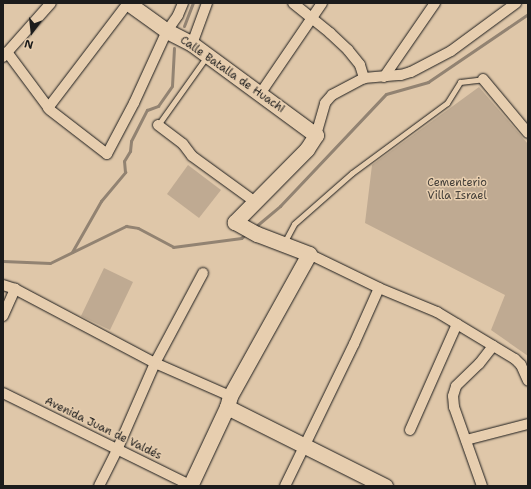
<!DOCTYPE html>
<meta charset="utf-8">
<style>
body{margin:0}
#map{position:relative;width:531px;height:489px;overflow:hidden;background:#dfc7a9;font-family:"Shantell Sans",sans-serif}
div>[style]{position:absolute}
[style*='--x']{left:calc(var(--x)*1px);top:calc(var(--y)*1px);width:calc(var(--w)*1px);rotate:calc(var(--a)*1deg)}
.green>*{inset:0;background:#bfaa92}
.stream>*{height:3px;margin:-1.5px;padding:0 1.5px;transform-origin:1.5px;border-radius:1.5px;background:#928372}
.roads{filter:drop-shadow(0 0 1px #1c1c1c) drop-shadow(0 0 1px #1c1c1c)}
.lane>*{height:5px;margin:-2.5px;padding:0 2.5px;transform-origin:2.5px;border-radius:2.5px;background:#e7ceaf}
.street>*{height:10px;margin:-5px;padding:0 5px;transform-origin:5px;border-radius:5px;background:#e7ceaf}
.secondary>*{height:15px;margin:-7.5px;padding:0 7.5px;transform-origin:7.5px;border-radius:7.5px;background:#e7ceaf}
span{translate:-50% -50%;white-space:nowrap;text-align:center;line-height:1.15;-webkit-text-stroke:3px #e7ceaf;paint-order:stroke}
.street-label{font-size:11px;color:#1c1c1c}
.park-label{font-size:11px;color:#45403a}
.frame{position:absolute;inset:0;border:4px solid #1c1c1c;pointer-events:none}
.north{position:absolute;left:12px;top:12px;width:40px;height:40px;-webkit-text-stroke:3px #e7ceaf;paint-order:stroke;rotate:195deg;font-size:11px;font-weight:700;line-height:16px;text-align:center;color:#1c1c1c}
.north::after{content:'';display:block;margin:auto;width:14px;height:18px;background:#1c1c1c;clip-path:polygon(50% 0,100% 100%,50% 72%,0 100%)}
</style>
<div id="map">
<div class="green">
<div style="clip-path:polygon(479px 87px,528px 144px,528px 356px,491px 330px,505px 295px,365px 223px,372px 165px)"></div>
<div style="clip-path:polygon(188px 165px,221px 190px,199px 218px,167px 194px)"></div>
<div style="clip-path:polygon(104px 268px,133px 282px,110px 330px,81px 316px)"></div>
</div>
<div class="stream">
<div style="--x:184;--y:26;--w:25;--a:-69"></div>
<div style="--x:255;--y:227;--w:33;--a:-40"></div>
<div style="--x:280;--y:206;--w:154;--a:-46.6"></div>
<div style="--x:386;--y:94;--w:44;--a:-15.9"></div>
<div style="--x:428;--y:82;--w:121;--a:-34.2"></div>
<div style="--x:72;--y:252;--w:59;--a:-60.4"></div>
<div style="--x:101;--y:201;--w:38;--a:-50"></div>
<div style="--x:125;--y:172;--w:11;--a:-95"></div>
<div style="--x:124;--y:161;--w:12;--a:-59"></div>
<div style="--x:130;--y:151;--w:10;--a:-84"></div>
<div style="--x:131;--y:141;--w:35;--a:-63"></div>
<div style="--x:147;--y:110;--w:12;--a:-20"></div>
<div style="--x:158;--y:106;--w:24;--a:-55"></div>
<div style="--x:172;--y:86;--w:38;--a:-87"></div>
<div style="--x:3;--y:261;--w:47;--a:2.4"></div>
<div style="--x:50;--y:263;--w:85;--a:-26"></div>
<div style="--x:126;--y:226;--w:12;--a:9"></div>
<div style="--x:138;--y:228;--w:40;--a:28"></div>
<div style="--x:173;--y:247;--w:69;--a:-7.5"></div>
<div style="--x:241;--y:238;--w:6;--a:-39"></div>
</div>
<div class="roads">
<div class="lane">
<div style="--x:158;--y:125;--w:85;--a:-54.6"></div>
<div style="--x:284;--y:243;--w:21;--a:-62"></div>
<div style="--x:294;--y:224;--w:77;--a:-41.3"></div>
<div style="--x:352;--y:173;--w:118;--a:-36.4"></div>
<div style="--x:447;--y:103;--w:25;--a:-58"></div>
<div style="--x:460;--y:82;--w:23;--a:-7"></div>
</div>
<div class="street">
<div style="--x:293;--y:3;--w:48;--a:39"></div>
<div style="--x:330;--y:33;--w:25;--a:43"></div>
<div style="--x:348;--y:50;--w:19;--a:51"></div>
<div style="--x:360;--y:65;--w:14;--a:73"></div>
<div style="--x:192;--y:44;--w:44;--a:-69.9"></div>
<div style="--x:7;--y:52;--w:72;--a:53.4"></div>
<div style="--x:50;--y:110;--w:72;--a:37.7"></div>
<div style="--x:107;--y:154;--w:58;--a:-62.1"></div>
<div style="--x:134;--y:103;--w:79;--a:-65.4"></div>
<div style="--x:167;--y:31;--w:19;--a:-55"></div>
<div style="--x:178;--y:15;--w:13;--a:-67"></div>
<div style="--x:3;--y:57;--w:72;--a:-48.4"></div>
<div style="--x:384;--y:77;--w:90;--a:-55.4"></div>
<div style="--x:483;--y:79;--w:70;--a:50.2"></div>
<div style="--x:260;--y:94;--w:110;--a:-55.7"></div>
<div style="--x:48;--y:108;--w:132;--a:-52.7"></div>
<div style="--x:158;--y:125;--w:31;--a:37"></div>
<div style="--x:183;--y:144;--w:15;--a:53"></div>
<div style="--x:192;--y:156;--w:77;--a:36"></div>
<div style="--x:316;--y:135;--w:33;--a:-74"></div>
<div style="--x:325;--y:103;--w:11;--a:-49"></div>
<div style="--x:332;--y:95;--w:36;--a:-28"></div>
<div style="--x:364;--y:78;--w:37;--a:-5"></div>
<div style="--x:401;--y:75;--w:10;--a:-17"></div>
<div style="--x:411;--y:72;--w:45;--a:-27.7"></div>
<div style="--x:451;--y:51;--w:81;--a:-36.4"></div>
<div style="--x:309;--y:254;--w:78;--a:25.9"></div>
<div style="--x:379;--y:288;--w:63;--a:22.5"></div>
<div style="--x:437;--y:312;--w:91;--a:31.1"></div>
<div style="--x:515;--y:359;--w:8;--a:45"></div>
<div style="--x:521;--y:365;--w:17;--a:66"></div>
<div style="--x:3;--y:285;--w:13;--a:18"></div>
<div style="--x:15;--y:289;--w:158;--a:27.9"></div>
<div style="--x:155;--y:363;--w:82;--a:23.7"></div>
<div style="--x:3;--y:316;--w:30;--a:-66"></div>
<div style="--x:3;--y:393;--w:211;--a:26.2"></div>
<div style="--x:410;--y:430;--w:116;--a:-66.1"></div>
<div style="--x:466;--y:440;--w:64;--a:-14.5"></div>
<div style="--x:99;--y:486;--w:40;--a:-63.4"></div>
<div style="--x:117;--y:450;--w:95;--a:-66.4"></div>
<div style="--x:155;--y:363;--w:102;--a:-61.9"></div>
<div style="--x:285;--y:486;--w:158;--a:-64.1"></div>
<div style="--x:354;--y:344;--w:61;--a:-65.9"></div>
<div style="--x:482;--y:486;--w:84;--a:-109.5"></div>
<div style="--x:454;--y:407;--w:11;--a:-95"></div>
<div style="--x:453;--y:396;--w:10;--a:-73"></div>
<div style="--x:456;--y:386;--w:32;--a:-44"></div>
<div style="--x:479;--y:364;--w:23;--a:-52"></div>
</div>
<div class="secondary">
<div style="--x:128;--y:3;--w:48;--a:35.7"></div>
<div style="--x:167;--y:31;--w:28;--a:27"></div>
<div style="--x:192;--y:44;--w:154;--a:36.3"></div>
<div style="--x:316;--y:135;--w:17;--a:123"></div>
<div style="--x:307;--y:149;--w:103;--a:134.6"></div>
<div style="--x:235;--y:222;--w:25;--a:29"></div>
<div style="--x:257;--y:234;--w:56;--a:21"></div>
<div style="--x:309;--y:254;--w:162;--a:119.1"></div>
<div style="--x:230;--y:396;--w:11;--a:105"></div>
<div style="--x:227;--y:407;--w:87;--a:115.1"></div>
<div style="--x:227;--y:407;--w:177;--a:26.6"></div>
</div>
</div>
<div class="street-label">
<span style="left:232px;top:75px;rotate:35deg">Calle Batalla de Huachi</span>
<span style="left:103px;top:429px;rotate:26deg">Avenida Juan de Valdés</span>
</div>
<div class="park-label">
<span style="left:457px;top:190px">Cementerio<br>Villa Israel</span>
</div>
<div class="frame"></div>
<div class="north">N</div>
</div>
